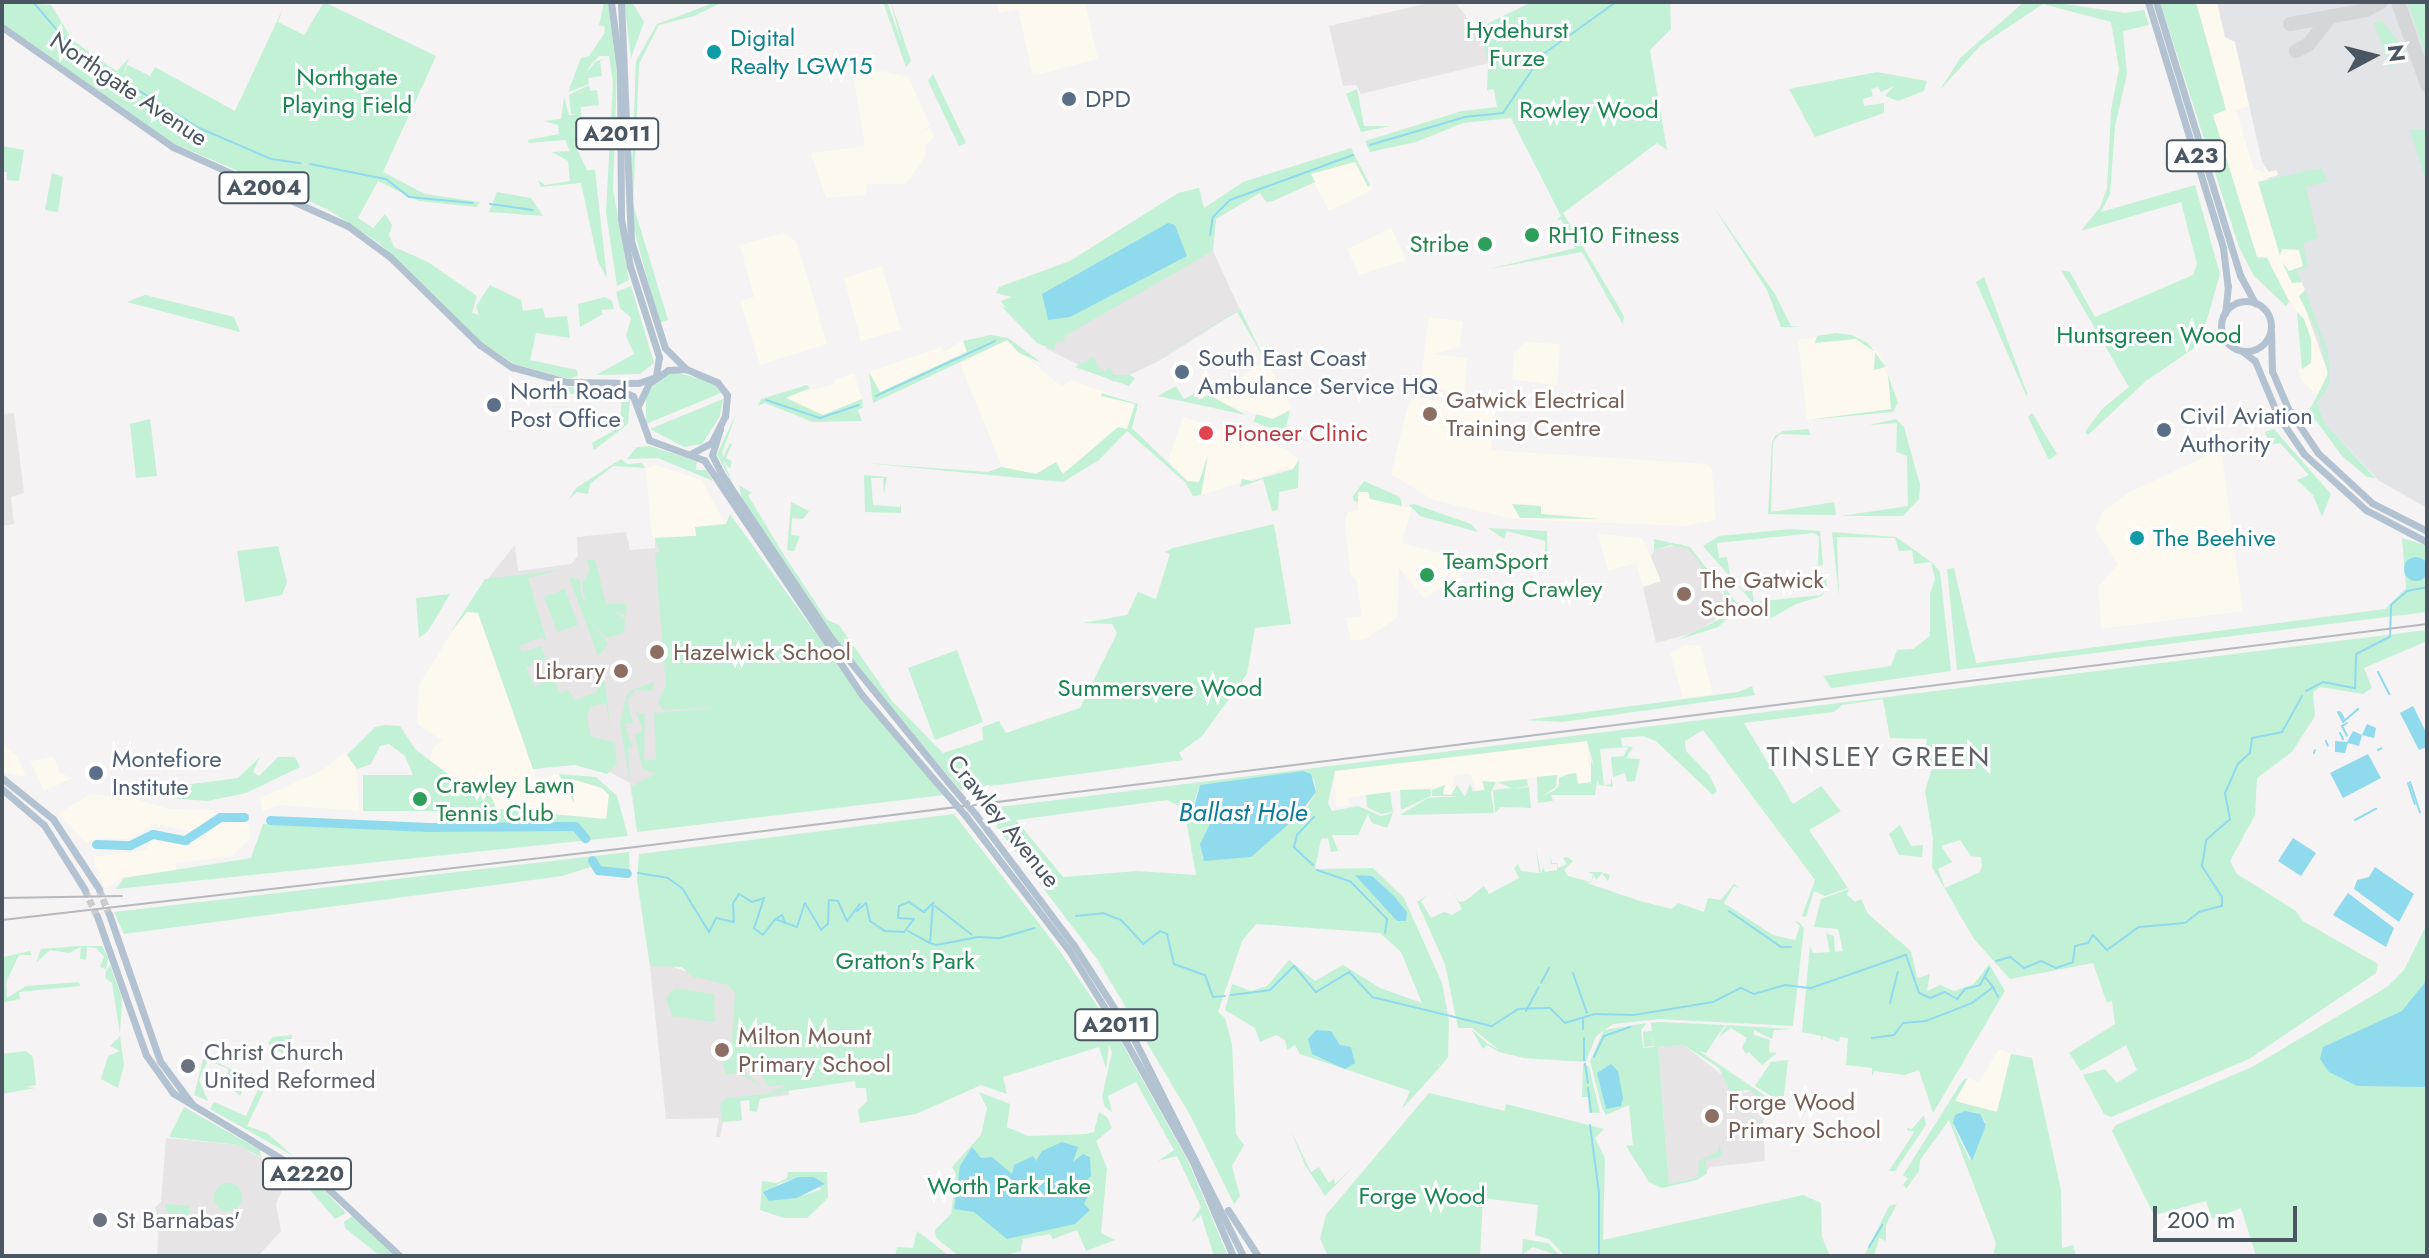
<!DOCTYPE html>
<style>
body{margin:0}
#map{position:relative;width:2429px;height:1258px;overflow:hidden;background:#f5f3f3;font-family:Jost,sans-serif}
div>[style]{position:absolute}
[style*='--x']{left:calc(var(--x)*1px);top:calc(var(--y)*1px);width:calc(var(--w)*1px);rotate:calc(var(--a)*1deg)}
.commercial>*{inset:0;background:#fdf9ef}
.education>*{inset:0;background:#e6e4e5}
.airport>*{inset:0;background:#e2e4e7}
.green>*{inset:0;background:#c3f1d5}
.round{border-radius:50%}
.water>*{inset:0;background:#90daee}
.stream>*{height:2px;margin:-1px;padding:0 1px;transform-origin:1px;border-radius:1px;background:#90daee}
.river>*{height:9px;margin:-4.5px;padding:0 4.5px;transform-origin:4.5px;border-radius:4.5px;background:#90daee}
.taxiway>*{height:14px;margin:-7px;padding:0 7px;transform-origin:7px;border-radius:7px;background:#d5d6d8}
.primary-tunnel>*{height:7px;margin-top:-3.5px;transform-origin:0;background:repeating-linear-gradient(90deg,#caccce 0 7px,transparent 0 10.5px)}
.primary>*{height:7px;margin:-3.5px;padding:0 3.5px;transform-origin:3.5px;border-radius:3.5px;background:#b3c2d1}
.primary>.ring{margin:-3.5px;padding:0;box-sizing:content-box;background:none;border:7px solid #b3c2d1;border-radius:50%}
.rail>*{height:2px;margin:-1px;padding:0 1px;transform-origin:1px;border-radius:1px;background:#b5b8bd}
.primary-bridge>*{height:7px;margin:-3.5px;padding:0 3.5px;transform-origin:3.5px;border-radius:3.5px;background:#b3c2d1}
.dots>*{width:22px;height:22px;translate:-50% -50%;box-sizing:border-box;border:4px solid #fff;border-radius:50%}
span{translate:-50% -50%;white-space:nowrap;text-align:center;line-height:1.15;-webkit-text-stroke:6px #fff;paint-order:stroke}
.shield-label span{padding:2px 6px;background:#fff;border:2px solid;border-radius:6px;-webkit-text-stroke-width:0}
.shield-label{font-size:22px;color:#4a5661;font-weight:700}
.park-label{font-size:24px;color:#17864f}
.culture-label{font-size:24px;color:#0d838f}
.left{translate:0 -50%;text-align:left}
.street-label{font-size:24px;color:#4a5661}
.service-label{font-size:24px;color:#4e5e75}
.leisure-label{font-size:24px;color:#27864d}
.right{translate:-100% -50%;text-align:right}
.education-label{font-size:24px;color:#785e54}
.health-label{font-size:24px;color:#be3a42}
.worship-label{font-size:24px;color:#5b616d}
.water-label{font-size:26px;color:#0c7c9b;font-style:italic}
.quarter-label{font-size:28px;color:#5f6368;letter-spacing:2px}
.frame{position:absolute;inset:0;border:4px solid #4a5661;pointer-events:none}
.north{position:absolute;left:2333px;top:16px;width:80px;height:80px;-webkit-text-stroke:6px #fff;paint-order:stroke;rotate:83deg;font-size:22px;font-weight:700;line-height:32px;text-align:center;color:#4a5661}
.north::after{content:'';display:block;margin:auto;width:28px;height:36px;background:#4a5661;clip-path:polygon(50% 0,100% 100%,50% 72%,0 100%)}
.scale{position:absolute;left:2153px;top:1206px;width:144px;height:36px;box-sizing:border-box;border:4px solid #4a5661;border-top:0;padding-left:10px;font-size:24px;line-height:28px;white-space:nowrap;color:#4a5661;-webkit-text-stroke:6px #fff;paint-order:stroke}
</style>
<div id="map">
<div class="commercial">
<div style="clip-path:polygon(997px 2px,1085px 2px,1098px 59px,1033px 76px,1018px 9px,999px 13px)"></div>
<div style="clip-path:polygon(2196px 2px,2217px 2px,2225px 36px,2235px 42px,2249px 106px,2236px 110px,2254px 169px,2264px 172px,2262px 162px,2266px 161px,2277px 169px,2279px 175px,2258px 181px,2282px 249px,2299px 249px,2303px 266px,2289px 271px,2284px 261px,2292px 283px,2302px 282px,2324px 347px,2329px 380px,2319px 398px,2300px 378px,2298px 367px,2305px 369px,2304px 321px,2278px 284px,2268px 256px,2257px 258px,2212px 114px,2226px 109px)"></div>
<div style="clip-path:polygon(882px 71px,908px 77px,930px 125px,916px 136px,930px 127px,935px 137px,925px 145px,926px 156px,906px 184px,867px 184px,866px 195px,826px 198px,811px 153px,865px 146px,853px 74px)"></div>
<div style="clip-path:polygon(1357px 158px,1372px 190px,1329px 211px,1310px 174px)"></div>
<div style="clip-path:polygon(1391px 228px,1406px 260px,1359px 275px,1347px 249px)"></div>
<div style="clip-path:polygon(784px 233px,797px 242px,827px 344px,760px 365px,740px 301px,754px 297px,740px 245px)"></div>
<div style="clip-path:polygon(882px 266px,901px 330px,861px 341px,844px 278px)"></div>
<div style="clip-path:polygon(1429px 317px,1463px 321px,1460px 347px,1433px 354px,1467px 358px,1464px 396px,1420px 383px)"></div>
<div style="clip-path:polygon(1842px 333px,1868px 343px,1880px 354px,1898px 406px,1890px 413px,1807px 420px,1798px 340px)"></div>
<div style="clip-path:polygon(963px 340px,967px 351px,880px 393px,869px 372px,941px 347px,944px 352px)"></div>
<div style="clip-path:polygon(1007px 340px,1061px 386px,1071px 380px,1135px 403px,1127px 430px,1116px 432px,1063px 474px,1004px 471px,960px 364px)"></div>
<div style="clip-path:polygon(1526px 342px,1560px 344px,1557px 386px,1512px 379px,1514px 353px)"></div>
<div style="clip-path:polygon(1267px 361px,1292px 409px,1273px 419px,1213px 401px,1209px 395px)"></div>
<div style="clip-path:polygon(854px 373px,862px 399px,835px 412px,818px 414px,785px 396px,835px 384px,834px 380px)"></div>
<div style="clip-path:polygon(1415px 397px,1495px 410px,1491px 450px,1707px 464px,1712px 469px,1716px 520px,1685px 526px,1514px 519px,1433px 500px,1391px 474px,1408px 405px)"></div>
<div style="clip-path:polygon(1183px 417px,1286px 449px,1298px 459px,1295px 466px,1201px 495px,1207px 455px,1199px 483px,1188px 481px,1168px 460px)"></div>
<div style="clip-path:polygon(2221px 449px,2243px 611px,2101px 629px,2098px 587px,2118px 564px,2095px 529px,2103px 511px,2128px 493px)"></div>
<div style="clip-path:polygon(656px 465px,702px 480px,725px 524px,696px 527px,696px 536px,652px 539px,646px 468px)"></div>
<div style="clip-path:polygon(1358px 492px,1368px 492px,1370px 499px,1392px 500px,1399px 507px,1412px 507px,1402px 543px,1479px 563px,1424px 598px,1399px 568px,1397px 618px,1366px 639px,1351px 641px,1346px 618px,1362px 616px,1356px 580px,1350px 574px,1345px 520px,1348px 512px,1358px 510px)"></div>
<div style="clip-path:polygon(1598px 534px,1642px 538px,1662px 581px,1643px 587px,1636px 563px,1608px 571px)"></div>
<div style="clip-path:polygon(474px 596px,536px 778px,559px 774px,570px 789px,573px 778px,596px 784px,609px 795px,607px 819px,496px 809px,486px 783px,459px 781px,429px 761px,434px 746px,443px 741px,417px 724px,419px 685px)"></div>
<div style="clip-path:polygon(1686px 645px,1700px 645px,1713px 694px,1683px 698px,1670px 653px)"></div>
<div style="clip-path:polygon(1587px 741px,1591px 782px,1578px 784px,1576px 773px,1491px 783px,1477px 792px,1470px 774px,1454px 775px,1452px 795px,1443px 795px,1442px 788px,1403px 790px,1348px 798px,1349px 805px,1336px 807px,1334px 771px)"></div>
<div style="clip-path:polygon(2px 743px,18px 757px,26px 777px,2px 772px)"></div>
<div style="clip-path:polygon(344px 753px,356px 765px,359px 811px,280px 805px,263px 811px,260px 798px,321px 771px)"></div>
<div style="clip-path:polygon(54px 757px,60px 773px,73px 778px,44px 791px,30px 761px)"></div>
<div style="clip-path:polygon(90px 794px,132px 798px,169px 809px,214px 810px,214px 814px,194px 832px,156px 824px,129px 839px,99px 838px,87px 843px,58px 814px)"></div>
<div style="clip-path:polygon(241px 821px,249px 823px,250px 839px,232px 856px,176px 863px,176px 871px,123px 877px,105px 888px,95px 866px,94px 857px,147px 850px,150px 838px,202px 840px,212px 826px)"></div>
<div style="clip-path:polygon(1999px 1049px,2011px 1054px,1997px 1112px,1955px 1101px,1968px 1078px,1979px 1082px)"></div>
</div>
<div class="education">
<div style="clip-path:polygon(1433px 2px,1455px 2px,1475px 28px,1480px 27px,1489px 63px,1361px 94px,1356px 85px,1343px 86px,1329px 26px)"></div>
<div style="clip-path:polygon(1213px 251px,1240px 310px,1159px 361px,1114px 382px,1045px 348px,1059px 335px)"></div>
<div style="clip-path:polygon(14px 413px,24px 493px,11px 497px,14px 524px,2px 526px,2px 414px)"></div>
<div style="clip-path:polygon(626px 532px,630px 550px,655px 548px,655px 538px,696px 536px,874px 733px,632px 796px,630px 783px,606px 770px,571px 763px,533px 768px,474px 596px,515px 545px,518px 571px,571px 564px,578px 556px,577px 537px)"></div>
<div style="clip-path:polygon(1681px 544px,1695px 553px,1732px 609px,1694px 633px,1656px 643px,1643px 587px,1661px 581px,1651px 557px,1654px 550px)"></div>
<div style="clip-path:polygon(663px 964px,734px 987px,776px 982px,789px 1095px,740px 1101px,742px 1120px,723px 1122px,720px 1137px,716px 1137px,719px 1118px,666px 1119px,650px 966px)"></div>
<div style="clip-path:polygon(1684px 1045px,1745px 1093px,1751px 1090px,1762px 1096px,1765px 1161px,1711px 1167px,1698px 1177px,1669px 1184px,1658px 1047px)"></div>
<div style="clip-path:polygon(166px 1138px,238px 1145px,289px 1174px,276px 1204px,281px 1231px,258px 1256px,157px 1256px,159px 1222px,155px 1207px,161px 1202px)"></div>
</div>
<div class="airport">
<div style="clip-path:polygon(2217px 2px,2427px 2px,2427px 508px,2378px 480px,2325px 423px,2316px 399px,2328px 373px,2303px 302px,2305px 290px,2297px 271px,2306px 267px,2302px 248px,2268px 178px,2278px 175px,2277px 170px,2269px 172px,2262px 162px,2235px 42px,2225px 37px)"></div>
</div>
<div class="green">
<div style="clip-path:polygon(2px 2px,51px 5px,72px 39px,96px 58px,117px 71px,129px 58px,123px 75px,128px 65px,150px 76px,155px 67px,235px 111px,283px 8px,278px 22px,304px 35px,324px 2px,436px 56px,383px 172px,425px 194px,480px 202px,476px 207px,419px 201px,378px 181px,358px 218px,373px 228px,385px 214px,392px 225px,389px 235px,394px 247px,428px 262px,477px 296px,472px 313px,479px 315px,476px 306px,490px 285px,521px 300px,523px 311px,543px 308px,545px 318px,567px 316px,570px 338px,536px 333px,530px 360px,577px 370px,578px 376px,569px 379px,514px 364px,482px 343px,379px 243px,327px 209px,175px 144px,141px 123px,2px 23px)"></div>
<div style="clip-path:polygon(604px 2px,610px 2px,617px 73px,613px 189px,629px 280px,617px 286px,606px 212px,613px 82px,609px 56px,599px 56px,592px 63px,585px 75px,595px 62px,606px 58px,600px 61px,602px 76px,588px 78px,589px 84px,568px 92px,581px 58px,589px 56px,604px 34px,605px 27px,599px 25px)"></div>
<div style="clip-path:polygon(624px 2px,632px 2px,644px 22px,631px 58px)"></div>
<div style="clip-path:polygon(716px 2px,723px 2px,694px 16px,659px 25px,639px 64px,633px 204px,668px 320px,659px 323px,634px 229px,631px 188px,636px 61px,657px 24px)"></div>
<div style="clip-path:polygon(883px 2px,887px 2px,901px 41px,891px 2px,911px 61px,906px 67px)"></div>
<div style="clip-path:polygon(1532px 2px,1670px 2px,1671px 29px,1650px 50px,1667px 150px,1657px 143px,1563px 213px,1624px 316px,1623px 325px,1582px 252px,1489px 269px,1576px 248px,1561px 219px,1556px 221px,1561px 216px,1511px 118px,1463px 123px,1416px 142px,1370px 152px,1365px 141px,1462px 111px,1497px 107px,1494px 89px,1487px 90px,1488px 63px,1480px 27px)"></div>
<div style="clip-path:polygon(2024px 2px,2052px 2px,2125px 13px,2144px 10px,2149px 25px,2123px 31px,2127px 74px,2115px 126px,2110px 194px,2101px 212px,2195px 185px,2220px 274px,2200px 344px,2146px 381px,2088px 435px,2085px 432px,2102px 409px,2129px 387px,2061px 270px,2070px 272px,2095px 317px,2193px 275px,2197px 264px,2181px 202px,2081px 231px,2100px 207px,2107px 189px,2111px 110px,2119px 69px,2111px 22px,2043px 4px,1980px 46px,1940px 90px,1960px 58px)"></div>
<div style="clip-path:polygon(2160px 2px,2196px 2px,2226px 110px,2213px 115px,2257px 257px,2267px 258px,2289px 301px,2286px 306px,2254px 276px,2239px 247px)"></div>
<div style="clip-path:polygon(2407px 2px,2427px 2px,2427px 59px,2419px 36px)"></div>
<div style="clip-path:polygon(2382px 21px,2407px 52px,2390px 67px,2374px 23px)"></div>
<div style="clip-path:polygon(1877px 72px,1927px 81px,1924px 91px,1898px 101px,1885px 96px,1894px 86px,1881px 92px,1878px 87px,1871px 89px,1873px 96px,1863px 99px,1864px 106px,1884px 103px,1884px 113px,1815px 137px,1789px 89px)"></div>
<div style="clip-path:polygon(933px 74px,966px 143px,959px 146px,928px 81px)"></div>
<div style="clip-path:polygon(589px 85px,590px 91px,597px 90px,599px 105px,581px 107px,581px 114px,582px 120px,594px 119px,596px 133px,574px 143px,587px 170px,595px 170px,607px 278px,598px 262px,581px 183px,541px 187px,538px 180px,545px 185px,570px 181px,568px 161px,552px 152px,570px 151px,565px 140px,529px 143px,528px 140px,559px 134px,558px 125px,544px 121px,561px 119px,564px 97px,569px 115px,577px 115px,571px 114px,569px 95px)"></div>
<div style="clip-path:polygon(1357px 89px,1364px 126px,1391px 126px,1361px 132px,1346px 94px)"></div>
<div style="clip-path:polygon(2427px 129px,2427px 184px,2410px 130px)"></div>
<div style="clip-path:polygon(2px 146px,24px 150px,19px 181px,7px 180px,7px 172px,2px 172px)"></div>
<div style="clip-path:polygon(1351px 148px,1370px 185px,1368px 187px,1355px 162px,1311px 174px,1315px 182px,1273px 201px,1266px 202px,1260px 193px,1216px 219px,1213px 251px,1063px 337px,1066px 342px,1056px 341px,1054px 350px,1037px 343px,999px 304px,1006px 309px,1001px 301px,1012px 297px,996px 293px,999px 287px,1070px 261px,1178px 193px,1199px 188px,1204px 208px,1243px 182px)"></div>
<div style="clip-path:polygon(2321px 168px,2328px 181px,2306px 187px,2318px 238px,2303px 243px,2308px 267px,2297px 271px,2302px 282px,2292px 283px,2282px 262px,2289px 271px,2303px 266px,2299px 250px,2282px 249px,2280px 256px,2258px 182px)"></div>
<div style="clip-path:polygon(52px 173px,63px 177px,58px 212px,45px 210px)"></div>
<div style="clip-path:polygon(497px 192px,531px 198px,543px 216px,489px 212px)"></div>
<div style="clip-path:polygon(1713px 206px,1775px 294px,1791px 326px,1801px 327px,1781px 327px,1767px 290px)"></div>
<div style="clip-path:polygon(1984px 277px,2027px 393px,2027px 397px,1976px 282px)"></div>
<div style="clip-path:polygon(631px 286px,654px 363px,640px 374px,596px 375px,634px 354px,626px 336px,631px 318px,620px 308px,616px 292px)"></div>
<div style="clip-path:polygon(2305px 290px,2328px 352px,2330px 381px,2324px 394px,2317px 402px,2325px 423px,2375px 478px,2367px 477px,2342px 456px,2309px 411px,2328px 375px,2319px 336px,2299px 296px)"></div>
<div style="clip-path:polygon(145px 295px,234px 317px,240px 332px,127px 302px)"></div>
<div style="clip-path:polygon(605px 297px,612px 301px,614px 309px,601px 310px,603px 314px,580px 327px,578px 304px)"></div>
<div style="clip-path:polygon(1240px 309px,1266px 362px,1237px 312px,1128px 374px,1135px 378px,1129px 386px,1075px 367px,1093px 357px,1102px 372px,1110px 367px,1114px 375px,1126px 375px)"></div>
<div style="clip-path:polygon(2297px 312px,2304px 319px,2311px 339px,2311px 363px,2302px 369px)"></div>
<div style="clip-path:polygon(1836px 333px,1852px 335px,1868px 343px,1886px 367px,1874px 370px,1875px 352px,1856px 339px,1815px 343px,1817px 336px)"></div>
<div style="clip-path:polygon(991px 335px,1008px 338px,1042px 363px,1019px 353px,1007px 340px,873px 403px,869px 372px,880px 392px,967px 352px,963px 341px)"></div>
<div style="clip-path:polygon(673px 371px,713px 383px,721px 393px,646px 424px,646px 397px,657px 380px)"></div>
<div style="clip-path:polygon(1888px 375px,1898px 403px,1893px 412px,1807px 420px,1891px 409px)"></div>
<div style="clip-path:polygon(807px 385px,810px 388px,786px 398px,823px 415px,862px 399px,863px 407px,858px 410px,862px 421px,813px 422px,765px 403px,758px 406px,761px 399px)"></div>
<div style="clip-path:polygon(1176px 386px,1184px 399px,1195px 393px,1199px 400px,1209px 395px,1246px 415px,1158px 396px)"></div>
<div style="clip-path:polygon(567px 387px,617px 390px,629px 397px,630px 400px,628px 424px,594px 450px,592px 443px,620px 427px,622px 393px,568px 394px)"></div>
<div style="clip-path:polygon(1102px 393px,1138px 404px,1132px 428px,1187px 481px,1199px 482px,1208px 455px,1201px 495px,1193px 496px,1185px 482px,1127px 431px,1099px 460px,1063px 482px,866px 463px,988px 472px,1002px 467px,1036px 474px,1056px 462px,1063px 474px,1118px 427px,1127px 429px,1135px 404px,1101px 396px)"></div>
<div style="clip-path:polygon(723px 399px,720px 416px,702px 444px,684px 447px,650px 429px)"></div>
<div style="clip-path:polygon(1290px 410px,1285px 432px,1321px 446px,1254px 422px,1256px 414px,1273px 419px)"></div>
<div style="clip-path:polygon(737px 412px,722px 453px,723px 457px,730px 443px,732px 444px,726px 458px,732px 461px,730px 469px,723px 460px,735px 489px,717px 454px)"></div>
<div style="clip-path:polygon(2032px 413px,2057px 454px,2049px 460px,2028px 417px)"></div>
<div style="clip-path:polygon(150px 419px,157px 476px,136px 478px,130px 424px)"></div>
<div style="clip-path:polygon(1896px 419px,1904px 427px,1920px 485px,1919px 499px,1903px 516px,1841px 516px,1908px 506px,1907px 456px,1896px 452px,1897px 423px,1869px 425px)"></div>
<div style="clip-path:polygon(1808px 429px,1811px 435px,1780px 434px,1773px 442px,1771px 512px,1834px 502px,1836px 515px,1768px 514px,1772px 442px,1775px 436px,1783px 431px)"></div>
<div style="clip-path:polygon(2274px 429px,2331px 494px,2322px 517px,2313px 495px,2297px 480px,2309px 475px,2280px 443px,2270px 445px,2265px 432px)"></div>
<div style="clip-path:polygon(650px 446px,697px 461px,696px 470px,706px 470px,713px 481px,658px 458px,627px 459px,637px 447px)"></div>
<div style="clip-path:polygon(621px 459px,628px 464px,642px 463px,645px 468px,613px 466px,590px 484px,588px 494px,577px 492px,568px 500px,576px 488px)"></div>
<div style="clip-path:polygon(1299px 460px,1298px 488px,1279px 492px,1278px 510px,1272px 511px,1263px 479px,1240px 487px,1242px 479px,1252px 481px,1293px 469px)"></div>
<div style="clip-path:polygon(864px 475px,887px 477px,884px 494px,883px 478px,871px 478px,873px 505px,900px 507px,901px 502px,901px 513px,865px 512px)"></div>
<div style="clip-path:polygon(1364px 481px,1400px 497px,1402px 506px,1370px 499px,1368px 492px,1358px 492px,1358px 502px,1354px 501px,1353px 496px)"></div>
<div style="clip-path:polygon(739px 485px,752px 493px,748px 495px,782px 552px,827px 620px,839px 625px,892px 701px,943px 753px,983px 740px,982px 727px,999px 721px,1006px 733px,1080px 708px,1117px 633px,1112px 624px,1083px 623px,1127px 615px,1138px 592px,1156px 599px,1170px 554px,1165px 552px,1173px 548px,1274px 524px,1291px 624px,1255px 628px,1247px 674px,1202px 736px,1179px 753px,1183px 760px,960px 790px,838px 643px,742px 499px)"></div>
<div style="clip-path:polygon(791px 502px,809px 511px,803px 519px,792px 518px,791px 535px,800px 536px,794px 551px,787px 550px)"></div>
<div style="clip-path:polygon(1414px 504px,1471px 524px,1478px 532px,1420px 516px,1409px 505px)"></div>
<div style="clip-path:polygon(1512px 504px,1541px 506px,1541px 514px,1600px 519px,1520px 518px)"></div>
<div style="clip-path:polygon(730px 514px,861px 696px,943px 795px,637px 832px,631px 787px,655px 774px,642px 768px,635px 735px,643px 730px,636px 712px,645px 714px,644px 760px,656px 760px,654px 713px,726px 707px,662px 710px,658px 701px,666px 686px,655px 553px,660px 552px,655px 538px,696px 536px,695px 527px,726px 524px)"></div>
<div style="clip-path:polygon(1488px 528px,1547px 531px,1548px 567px,1529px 569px,1545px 567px,1545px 541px,1507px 531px,1504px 539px)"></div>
<div style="clip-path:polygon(1791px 529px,1820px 531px,1823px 565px,1818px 566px,1819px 537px,1814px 533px,1717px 543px,1719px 558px,1727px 557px,1730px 576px,1744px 591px,1752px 590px,1754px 602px,1821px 595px,1825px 590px,1819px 575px,1826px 577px,1827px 586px,1822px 596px,1796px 604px,1768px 620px,1703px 546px,1719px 536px)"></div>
<div style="clip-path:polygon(1832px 532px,1896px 537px,1933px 563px,1940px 572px,1951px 671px,1831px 688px,1823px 676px,1891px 666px,1897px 650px,1913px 649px,1930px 636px,1930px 594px,1935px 579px,1931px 562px,1914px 564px,1912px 550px,1899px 551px,1895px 538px,1837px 537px,1839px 597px)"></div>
<div style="clip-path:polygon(2402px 538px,2427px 546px,2427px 612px,1957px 670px,1947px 569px,1954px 568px,1976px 663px,2385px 609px,2406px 588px)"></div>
<div style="clip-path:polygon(1654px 539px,1690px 547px,1714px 578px,1705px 582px,1700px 563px,1688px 549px,1671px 545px,1654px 550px)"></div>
<div style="clip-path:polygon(278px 546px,287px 582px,282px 595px,245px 602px,237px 551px)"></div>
<div style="clip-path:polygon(595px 559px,606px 604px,627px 604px,626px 616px,613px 610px,625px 619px,624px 633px,606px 638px,593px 624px,608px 644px,598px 656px,569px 577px,580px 580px,581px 595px,586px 604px,582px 584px,590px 570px,587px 560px)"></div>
<div style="clip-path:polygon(560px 570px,528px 578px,547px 642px,542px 637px,519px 646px,522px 652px,541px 646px,546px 659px,526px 667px,535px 687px,553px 678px,560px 693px,568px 690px,575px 700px,597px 692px,598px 683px,605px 681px,611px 734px,606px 703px,591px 706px,587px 716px,591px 736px,615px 743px,617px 764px,607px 774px,575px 765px,533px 769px,478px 613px,467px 612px,450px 633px,485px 579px)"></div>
<div style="clip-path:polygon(1720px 581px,1740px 607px,1718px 627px,1678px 640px,1730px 614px)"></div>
<div style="clip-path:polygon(565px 589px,578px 625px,557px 632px,544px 597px)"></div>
<div style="clip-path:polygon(450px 594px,428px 631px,419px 638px,416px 598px)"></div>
<div style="clip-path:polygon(evenodd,2427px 630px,2427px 641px,2364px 668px,2372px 688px,2363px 694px,2320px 687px,2313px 692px,2315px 716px,2292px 752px,2257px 778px,2255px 815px,2230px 861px,2237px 874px,2296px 911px,2303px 921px,2378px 964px,2376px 973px,2249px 1059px,2111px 1117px,2104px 1114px,2083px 1075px,2105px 1069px,2117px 1083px,2137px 1070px,2126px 1045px,2081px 1071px,2069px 1053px,2115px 1024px,2112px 1001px,2107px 1003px,2093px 963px,2010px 979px,1974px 939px,1932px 867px,1933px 839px,1925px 791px,1932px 768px,1922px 763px,1927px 739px,1890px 738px,1883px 699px,1842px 705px,1834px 712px,1744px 723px,1793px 804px,1821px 786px,1841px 811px,1809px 830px,1848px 888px,1825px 896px,1814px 891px,1806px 917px,1802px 916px,1815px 880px,1703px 730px,1685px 741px,1686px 751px,1709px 775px,1717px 791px,1713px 795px,1656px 741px,1643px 736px,1621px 738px,1622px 746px,1633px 747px,1626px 758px,1640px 759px,1635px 781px,1627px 782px,1625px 773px,1613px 777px,1611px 757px,1624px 756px,1628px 747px,1600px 749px,1604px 785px,1611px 784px,1611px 777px,1613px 787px,1599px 785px,1587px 741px,1335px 771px,1328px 803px,1332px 811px,1358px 806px,1381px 816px,1393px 813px,1387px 828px,1372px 823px,1368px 814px,1358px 835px,1332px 835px,1338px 851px,1331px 852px,1328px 838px,1321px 839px,1315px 869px,1373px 868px,1404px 898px,1442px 983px,1449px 1021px,1448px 1057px,1441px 1066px,1437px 1063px,1440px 1067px,1402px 1109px,1410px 1091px,1300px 1054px,1295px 1045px,1287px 1050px,1285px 1040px,1276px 1035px,1260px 1042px,1255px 1028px,1225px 1010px,1232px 984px,1251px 991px,1267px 986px,1289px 960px,1315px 981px,1343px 965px,1380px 988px,1422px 1003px,1401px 952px,1380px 933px,1256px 924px,1242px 941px,1218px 1012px,1225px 1018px,1232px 1044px,1236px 1134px,1244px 1145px,1232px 1166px,1240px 1196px,1234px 1204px,1190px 1115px,1097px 959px,983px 809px,2427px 630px,1314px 779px,1316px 792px,1307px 807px,1255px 853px,1202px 858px,1210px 824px,1194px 801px,1200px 785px,1314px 779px,2427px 630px,1167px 800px,1184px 808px,1196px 875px,1137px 871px,1063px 877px,1016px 820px,1167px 800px,2427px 630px,1960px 840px,1971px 856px,1981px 857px,1982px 866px,1980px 872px,1945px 888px,1938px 869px,1952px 862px,1941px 846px,1960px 840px)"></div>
<div style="clip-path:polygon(957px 650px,983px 722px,935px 740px,908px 668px)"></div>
<div style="clip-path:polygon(654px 682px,652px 691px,636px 690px,627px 700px,633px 723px,624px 724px,633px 747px,628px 748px,630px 784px,620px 725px,626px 696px,631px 690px)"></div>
<div style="clip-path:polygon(1752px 686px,1755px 695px,1763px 694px,1562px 722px,1526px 720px,1738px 692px)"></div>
<div style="clip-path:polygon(385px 725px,400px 726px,416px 750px,456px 780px,486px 783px,496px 809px,606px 819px,609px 795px,602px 788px,572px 779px,574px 803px,559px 774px,596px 777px,617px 796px,628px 836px,116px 889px,124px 878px,251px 858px,263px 824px,454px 832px,454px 811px,363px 811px,363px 775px,413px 775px,405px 756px,389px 744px,380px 746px,371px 764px,357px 769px,347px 755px,375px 727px)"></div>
<div style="clip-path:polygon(260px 757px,253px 772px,259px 776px,278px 757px,295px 757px,300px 767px,246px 793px,207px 801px,160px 797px,119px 783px,169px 787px,238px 778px)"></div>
<div style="clip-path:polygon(1591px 760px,1598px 775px,1595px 795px,1551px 795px,1553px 801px,1538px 803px,1537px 777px,1557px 775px,1556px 787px,1541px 797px,1555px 790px,1559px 785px,1559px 778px,1569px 774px,1576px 773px,1578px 784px,1591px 782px)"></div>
<div style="clip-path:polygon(1527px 779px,1528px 786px,1514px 788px,1529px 787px,1531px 808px,1501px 807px,1495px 813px,1493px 790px,1512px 788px,1497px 782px)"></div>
<div style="clip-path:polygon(1482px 781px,1496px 782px,1491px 792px,1494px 813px,1400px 815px,1428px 798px,1461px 796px,1432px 796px,1432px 790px,1445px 785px,1443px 794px,1451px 795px,1457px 785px,1465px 797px,1470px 784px,1473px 791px,1485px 790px)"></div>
<div style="clip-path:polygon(1430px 789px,1431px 796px,1401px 810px,1400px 790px)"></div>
<div style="clip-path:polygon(1390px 792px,1393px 812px,1381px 814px,1367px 807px,1366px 795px)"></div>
<div style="clip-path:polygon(954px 814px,1055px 944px,1119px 1038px,1188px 1161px,1228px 1256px,1214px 1256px,1201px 1215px,1191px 1223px,1201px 1207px,1177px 1156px,1158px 1161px,1174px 1150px,1136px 1082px,1108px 1096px,1112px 1112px,1105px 1107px,1102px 1097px,1112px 1052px,1109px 1045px,1106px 1069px,1099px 1047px,1003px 1077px,1007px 1094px,981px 1085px,916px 1114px,860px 1123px,858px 1110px,867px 1101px,866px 1088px,856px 1088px,855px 1081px,767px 1094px,787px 1085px,768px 1086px,751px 1055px,739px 1056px,739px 1068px,762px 1086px,738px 1073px,726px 1075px,721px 1054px,717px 1055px,715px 1051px,722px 1051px,726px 1061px,731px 1059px,735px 993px,728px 985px,691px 976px,682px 967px,650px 966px,637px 880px,639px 854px)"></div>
<div style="clip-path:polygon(1900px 825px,1911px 846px,1923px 845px,1922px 857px,1899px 855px,1889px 834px)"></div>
<div style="clip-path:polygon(1536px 847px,1541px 874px,1543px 867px,1545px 872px,1557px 870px,1557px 864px,1551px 864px,1550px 854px,1552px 863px,1557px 863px,1558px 868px,1567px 864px,1563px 858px,1567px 857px,1573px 861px,1564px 870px,1568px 876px,1591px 882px,1593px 874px,1588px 872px,1601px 872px,1610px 875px,1608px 881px,1602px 873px,1596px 880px,1594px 875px,1591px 883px,1584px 882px,1640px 901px,1672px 909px,1678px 903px,1704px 912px,1708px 898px,1720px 900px,1731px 882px,1719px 902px,1734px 884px,1740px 888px,1734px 886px,1724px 903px,1773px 935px,1795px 940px,1800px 926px,1795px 921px,1800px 923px,1804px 928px,1793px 1026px,1659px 1019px,1613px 1024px,1596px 1036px,1586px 1062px,1524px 1058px,1499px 1052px,1487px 1045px,1483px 1049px,1471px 1029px,1488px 1044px,1499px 1050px,1472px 1028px,1458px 1028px,1445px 964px,1417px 902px,1428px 895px,1421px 901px,1431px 918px,1444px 912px,1452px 915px,1462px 909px,1452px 890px,1459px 902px,1465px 901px,1484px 886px,1489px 894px,1519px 878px,1514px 868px,1518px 864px,1521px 871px,1539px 873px)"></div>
<div style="clip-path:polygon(629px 852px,630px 881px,629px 874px,594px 872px,591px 867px,562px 876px,124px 934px,114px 912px)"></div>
<div style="clip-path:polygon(1849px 889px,1847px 895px,1855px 902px,1861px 899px,1868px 914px,1911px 951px,1917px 978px,1930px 974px,1927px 991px,1940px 985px,1954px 991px,1974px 984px,1989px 964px,2005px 991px,1933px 1113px,1919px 1070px,1905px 1075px,1874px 1071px,1872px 1076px,1872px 1068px,1846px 1065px,1848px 1038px,1840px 1037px,1839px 1042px,1823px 1036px,1822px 1042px,1821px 1036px,1802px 1032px,1810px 945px,1813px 953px,1830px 952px,1826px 933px,1834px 936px,1835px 952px,1843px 951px,1838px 929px,1814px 927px,1821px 899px)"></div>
<div style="clip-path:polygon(2427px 924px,2427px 1256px,2256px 1256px,2241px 1208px,2212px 1219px,2206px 1201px,2154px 1215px,2112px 1131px,2116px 1125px,2252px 1067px,2387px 987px,2404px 970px)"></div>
<div style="clip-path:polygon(79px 946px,102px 946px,108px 958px,106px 972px,110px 965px,122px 998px,120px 1034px,112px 983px,105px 978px,106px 969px,100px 967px,104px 957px,96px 948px,87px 947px,86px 960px,80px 959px,81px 947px,69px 953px,50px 950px,36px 963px,41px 949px)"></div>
<div style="clip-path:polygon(30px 951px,32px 955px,19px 955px,6px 982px,7px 998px,26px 986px,79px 982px,80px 986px,19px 992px,20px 999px,2px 1003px,3px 957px)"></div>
<div style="clip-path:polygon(675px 988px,714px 994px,715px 1022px,672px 1016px,666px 998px)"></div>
<div style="clip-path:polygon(1660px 1022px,1725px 1025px,1706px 1053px,1699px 1051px,1779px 1105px,1762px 1102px,1751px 1090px,1730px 1091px,1719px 1068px,1684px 1045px,1658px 1047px,1669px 1184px,1698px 1177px,1699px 1161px,1718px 1151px,1719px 1143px,1722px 1156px,1706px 1160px,1707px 1173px,1697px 1180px,1662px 1188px,1649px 1182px,1626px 1146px,1633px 1145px,1629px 1105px,1606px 1115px,1602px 1108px,1590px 1061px,1604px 1030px,1647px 1023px,1641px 1030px,1643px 1048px,1654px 1047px,1652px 1034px,1653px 1046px,1644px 1047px,1643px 1032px,1652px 1031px,1651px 1023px)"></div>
<div style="clip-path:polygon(1727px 1025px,1757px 1027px,1793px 1029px,1774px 1030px,1772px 1039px,1754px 1030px,1754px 1035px,1770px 1040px,1769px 1052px,1777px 1053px,1762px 1065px,1749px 1052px,1746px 1054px,1742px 1047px,1747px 1038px,1731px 1028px,1719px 1037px)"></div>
<div style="clip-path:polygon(292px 1035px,291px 1046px,296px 1049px,292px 1058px,284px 1055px,291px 1060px,268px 1043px,273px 1037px)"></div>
<div style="clip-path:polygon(120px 1036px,124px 1065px,118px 1088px,101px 1079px,108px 1056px,120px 1051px,110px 1046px)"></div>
<div style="clip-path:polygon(26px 1051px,33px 1057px,36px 1085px,26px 1087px,35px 1088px,2px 1094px,2px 1054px)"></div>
<div style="clip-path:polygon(evenodd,2011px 1054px,2032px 1058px,2061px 1190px,2062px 1248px,2073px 1245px,2076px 1256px,1993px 1256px,1996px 1243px,1949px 1120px,1920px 1160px,1919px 1171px,1906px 1189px,1903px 1184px,1908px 1179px,1903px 1175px,1963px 1080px,1968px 1078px,1955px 1101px,1997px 1112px,2011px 1054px,1961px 1112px,1977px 1113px,1986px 1122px,1970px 1161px,1953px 1125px,1961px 1112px)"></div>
<div style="clip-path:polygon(204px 1056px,266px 1086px,247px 1126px,267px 1133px,293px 1156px,210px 1109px,214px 1102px,246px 1116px,260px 1085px,247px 1079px,240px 1096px,233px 1090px,239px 1085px,227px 1077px,228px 1069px,208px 1060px,199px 1080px,208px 1101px,194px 1095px)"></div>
<div style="clip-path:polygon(1788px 1060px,1783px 1104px,1755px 1086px,1771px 1062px)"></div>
<div style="clip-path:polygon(1583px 1063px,1589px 1067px,1600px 1113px,1589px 1113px,1588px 1097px,1582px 1097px)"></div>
<div style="clip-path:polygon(788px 1092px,760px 1099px,757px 1112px,750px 1111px,749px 1100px,740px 1101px,742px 1120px,722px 1122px,720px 1104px,726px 1098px)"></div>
<div style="clip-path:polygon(979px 1092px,1010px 1104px,1007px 1127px,1028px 1136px,1086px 1134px,1094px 1132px,1099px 1112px,1107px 1117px,1112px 1128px,1096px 1141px,1107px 1168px,1101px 1233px,1115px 1240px,1086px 1251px,1077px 1230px,1053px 1239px,1050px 1234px,1023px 1239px,1021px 1251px,1003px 1256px,959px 1256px,936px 1238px,935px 1230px,951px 1214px,956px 1174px,952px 1167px,981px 1135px,987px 1108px)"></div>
<div style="clip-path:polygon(1429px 1093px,1505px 1111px,1506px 1104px,1604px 1129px,1595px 1138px,1605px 1158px,1603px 1240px,1803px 1195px,1821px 1203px,1822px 1237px,1830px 1256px,1565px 1256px,1549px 1239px,1535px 1235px,1538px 1205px,1483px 1198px,1480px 1256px,1328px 1256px,1320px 1239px,1326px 1215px)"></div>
<div style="clip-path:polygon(184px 1107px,260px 1150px,261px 1157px,238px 1145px,169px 1137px)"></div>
<div style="clip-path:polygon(1924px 1115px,1926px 1125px,1895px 1171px,1889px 1171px,1915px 1131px,1908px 1131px,1907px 1127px,1911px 1130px)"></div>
<div style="clip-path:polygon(1291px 1131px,1311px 1172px,1319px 1167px,1329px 1183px,1334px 1178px,1335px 1184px,1353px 1167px,1325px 1196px,1305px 1165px)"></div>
<div style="clip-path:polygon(265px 1153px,320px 1186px,346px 1213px,335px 1219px,299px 1177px)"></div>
<div style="clip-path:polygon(evenodd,788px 1172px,827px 1172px,828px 1198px,807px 1218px,784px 1218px,760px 1210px,762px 1181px,777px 1183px,787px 1178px,788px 1172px,798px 1177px,822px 1189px,796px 1198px,767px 1199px,778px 1184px,798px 1177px)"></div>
<div class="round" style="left:214px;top:1183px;width:28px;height:28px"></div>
<div style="clip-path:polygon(165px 1204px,190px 1206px,188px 1231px,172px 1231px)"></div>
<div style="clip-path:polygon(1897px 1204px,1886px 1225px,1886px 1241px,1879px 1238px,1874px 1256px,1864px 1256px,1889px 1206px)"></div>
<div style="clip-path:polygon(354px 1215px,397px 1256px,380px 1256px,345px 1228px,344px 1222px)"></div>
<div style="clip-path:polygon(917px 1231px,928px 1239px,949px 1256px,895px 1256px,897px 1247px,913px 1248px)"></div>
<div style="clip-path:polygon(1523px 1239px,1548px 1243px,1560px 1256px,1533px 1247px,1522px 1255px)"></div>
</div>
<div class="water">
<div style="clip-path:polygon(1168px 223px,1175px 225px,1187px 256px,1070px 317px,1048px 320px,1042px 294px)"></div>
<div class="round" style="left:2404px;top:557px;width:24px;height:24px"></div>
<div style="clip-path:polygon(2413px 706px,2427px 734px,2427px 747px,2419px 750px,2400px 713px)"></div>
<div style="clip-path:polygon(2367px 724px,2376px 728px,2374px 738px,2362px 735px,2359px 746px,2348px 743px,2345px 753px,2335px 752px,2335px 741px,2347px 742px,2353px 731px,2362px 735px)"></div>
<div style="clip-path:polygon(2368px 754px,2381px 778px,2343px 798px,2330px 773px)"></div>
<div style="clip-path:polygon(1303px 771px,1311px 774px,1316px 792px,1298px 816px,1251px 857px,1204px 861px,1200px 844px,1210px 824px,1194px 807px,1200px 785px)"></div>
<div style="clip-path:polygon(2293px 838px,2316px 853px,2301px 876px,2278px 861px)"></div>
<div style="clip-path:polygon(2375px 867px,2414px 894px,2399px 922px,2354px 889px,2357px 880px,2369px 877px)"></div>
<div style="clip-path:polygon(1355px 875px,1372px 876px,1393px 895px,1407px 912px,1406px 921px,1397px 921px)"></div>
<div style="clip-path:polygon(2348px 893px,2394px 928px,2386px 947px,2333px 915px)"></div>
<div style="clip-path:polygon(2427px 980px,2427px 1087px,2357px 1086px,2329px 1072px,2320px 1059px,2323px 1047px,2402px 1011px)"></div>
<div style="clip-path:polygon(1316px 1030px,1331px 1031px,1340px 1045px,1351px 1047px,1355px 1063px,1345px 1069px,1312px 1054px,1308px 1039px)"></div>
<div style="clip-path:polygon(1611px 1064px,1618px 1071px,1623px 1098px,1621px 1106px,1606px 1109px,1597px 1073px)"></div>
<div style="clip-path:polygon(1965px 1111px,1980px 1114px,1986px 1125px,1972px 1161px,1953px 1123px,1955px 1115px)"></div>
<div style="clip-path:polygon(1062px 1142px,1078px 1147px,1073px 1162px,1083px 1154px,1090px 1157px,1091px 1176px,1079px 1189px,1084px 1193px,1093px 1187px,1084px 1204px,1090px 1210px,1075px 1224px,1007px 1239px,974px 1212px,954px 1209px,960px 1166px,972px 1147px,981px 1158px,992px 1157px,1012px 1174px,1014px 1165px,1033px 1156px,1036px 1161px,1042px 1151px)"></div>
<div style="clip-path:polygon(798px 1177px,814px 1177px,825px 1184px,797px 1198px,769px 1201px,763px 1192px)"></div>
</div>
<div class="stream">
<div style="--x:33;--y:2;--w:63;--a:49.5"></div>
<div style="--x:74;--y:50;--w:145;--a:32"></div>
<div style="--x:197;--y:127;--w:81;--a:23.4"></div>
<div style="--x:271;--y:159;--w:30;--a:8"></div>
<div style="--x:1370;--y:145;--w:99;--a:-16.4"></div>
<div style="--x:1465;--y:117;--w:38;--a:-6"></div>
<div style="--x:1503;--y:113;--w:70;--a:-56.1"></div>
<div style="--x:1542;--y:55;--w:91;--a:-35.6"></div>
<div style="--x:310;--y:164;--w:77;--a:11.2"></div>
<div style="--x:386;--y:179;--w:29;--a:38"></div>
<div style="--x:409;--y:197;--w:64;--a:5.4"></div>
<div style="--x:490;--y:204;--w:43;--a:7.9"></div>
<div style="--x:1210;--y:235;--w:18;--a:-81"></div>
<div style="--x:1213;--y:217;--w:24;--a:-45"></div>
<div style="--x:1230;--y:200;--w:131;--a:-20.1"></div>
<div style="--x:876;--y:396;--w:131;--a:-24.8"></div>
<div style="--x:766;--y:400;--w:57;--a:18.4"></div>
<div style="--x:820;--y:418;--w:41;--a:-18.4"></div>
<div style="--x:2378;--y:672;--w:25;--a:63"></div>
<div style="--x:2306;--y:691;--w:19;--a:-28"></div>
<div style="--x:2323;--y:682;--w:33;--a:11"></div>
<div style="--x:2355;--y:688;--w:34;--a:-88"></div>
<div style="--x:2356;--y:654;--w:38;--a:-27"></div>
<div style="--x:2390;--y:637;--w:32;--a:-88"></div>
<div style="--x:2391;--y:605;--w:21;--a:-41"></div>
<div style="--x:2407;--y:591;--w:20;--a:-11"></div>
<div style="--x:2338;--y:712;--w:11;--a:63"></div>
<div style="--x:2340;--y:712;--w:10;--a:61"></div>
<div style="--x:2343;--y:722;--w:20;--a:-41"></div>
<div style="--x:2347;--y:723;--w:6;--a:149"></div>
<div style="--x:2342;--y:726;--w:11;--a:63"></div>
<div style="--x:2340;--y:733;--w:7;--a:63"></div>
<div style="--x:2326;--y:741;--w:5;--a:68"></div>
<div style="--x:2378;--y:750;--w:4;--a:-27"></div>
<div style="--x:2314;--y:753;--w:3;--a:-72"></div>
<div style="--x:2410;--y:782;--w:32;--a:72"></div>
<div style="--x:2408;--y:783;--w:22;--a:72"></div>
<div style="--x:2355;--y:820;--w:24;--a:-28"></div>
<div style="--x:1313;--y:865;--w:26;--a:-137"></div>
<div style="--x:1294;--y:847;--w:12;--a:-76"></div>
<div style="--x:1297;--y:835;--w:25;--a:-47"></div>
<div style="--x:1317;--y:870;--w:36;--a:19"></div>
<div style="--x:1351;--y:882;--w:52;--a:45.8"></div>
<div style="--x:1387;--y:919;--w:14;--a:98"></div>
<div style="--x:638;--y:873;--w:30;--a:9"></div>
<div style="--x:668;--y:878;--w:17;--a:36"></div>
<div style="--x:682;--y:888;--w:52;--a:58.5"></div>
<div style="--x:709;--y:932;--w:16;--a:-63"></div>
<div style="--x:716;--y:918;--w:18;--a:13"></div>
<div style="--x:734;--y:922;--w:19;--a:-93"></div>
<div style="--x:733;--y:903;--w:11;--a:-56"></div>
<div style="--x:739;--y:894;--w:15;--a:32"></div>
<div style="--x:752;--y:902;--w:13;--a:-18"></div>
<div style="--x:764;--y:898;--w:32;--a:108"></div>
<div style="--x:754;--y:928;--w:11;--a:38"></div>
<div style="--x:763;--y:935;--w:20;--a:-53"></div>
<div style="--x:775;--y:919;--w:23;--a:20"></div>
<div style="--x:797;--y:927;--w:25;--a:-72"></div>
<div style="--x:805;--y:903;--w:31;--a:59"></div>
<div style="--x:821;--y:930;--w:9;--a:-41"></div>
<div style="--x:828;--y:924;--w:24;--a:-88"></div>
<div style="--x:829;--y:900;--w:9;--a:6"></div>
<div style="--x:838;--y:901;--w:22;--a:66"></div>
<div style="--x:847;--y:921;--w:21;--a:-53"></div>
<div style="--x:935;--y:906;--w:47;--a:38.1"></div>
<div style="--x:857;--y:911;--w:12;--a:-42"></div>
<div style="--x:866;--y:903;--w:18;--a:77"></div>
<div style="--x:870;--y:921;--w:18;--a:34"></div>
<div style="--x:885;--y:931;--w:19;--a:3"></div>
<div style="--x:904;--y:932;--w:16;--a:-52"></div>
<div style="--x:914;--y:919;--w:16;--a:-176"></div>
<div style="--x:898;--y:918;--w:12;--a:-85"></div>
<div style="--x:899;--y:906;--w:11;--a:-22"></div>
<div style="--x:909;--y:902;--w:18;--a:34"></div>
<div style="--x:924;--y:912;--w:13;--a:-45"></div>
<div style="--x:933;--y:903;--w:40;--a:94.3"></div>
<div style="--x:930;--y:943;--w:6;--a:18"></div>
<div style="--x:936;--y:945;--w:43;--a:-10.8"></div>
<div style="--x:978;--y:937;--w:22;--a:3"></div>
<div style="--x:1000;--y:938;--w:36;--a:-16"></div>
<div style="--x:1729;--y:911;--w:63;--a:34.7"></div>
<div style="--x:1781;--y:947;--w:10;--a:0"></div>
<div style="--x:1076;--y:916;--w:27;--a:-6"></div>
<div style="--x:1103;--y:913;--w:19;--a:21"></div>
<div style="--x:1121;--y:920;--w:33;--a:47"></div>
<div style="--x:1143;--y:944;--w:21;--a:-37"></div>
<div style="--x:1160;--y:931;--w:8;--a:23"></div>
<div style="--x:1167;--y:934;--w:31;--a:77"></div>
<div style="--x:1174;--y:964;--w:33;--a:20"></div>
<div style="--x:1205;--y:975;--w:23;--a:70"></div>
<div style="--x:1213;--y:997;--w:12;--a:-5"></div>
<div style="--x:776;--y:919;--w:7;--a:-34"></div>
<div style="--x:782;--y:915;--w:9;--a:69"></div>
<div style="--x:908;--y:931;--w:25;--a:29"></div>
<div style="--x:1996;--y:961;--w:15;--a:-16"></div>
<div style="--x:2010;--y:957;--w:18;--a:38"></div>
<div style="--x:2024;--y:968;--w:18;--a:-22"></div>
<div style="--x:2041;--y:961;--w:17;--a:25"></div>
<div style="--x:2056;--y:968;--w:18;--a:-19"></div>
<div style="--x:2073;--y:962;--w:16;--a:-83"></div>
<div style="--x:2075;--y:946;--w:13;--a:-13"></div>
<div style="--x:2088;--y:943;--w:9;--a:-58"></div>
<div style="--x:2093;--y:935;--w:21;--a:47"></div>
<div style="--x:2107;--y:950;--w:39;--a:-36"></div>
<div style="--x:2139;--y:927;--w:46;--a:-5"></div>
<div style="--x:2185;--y:923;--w:18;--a:-38"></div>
<div style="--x:2199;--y:912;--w:24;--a:-15"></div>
<div style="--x:2222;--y:906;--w:9;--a:-90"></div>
<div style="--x:2222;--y:897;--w:37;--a:-123"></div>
<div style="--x:2202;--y:866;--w:26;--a:-81"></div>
<div style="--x:2206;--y:840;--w:32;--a:-41"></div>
<div style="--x:2230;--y:819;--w:26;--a:-101"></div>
<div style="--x:2225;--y:793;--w:32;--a:-66"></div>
<div style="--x:2238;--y:764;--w:16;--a:-43"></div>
<div style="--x:2250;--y:753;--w:15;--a:-82"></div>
<div style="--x:2252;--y:738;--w:31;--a:-11"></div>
<div style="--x:2282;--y:732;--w:41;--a:-60.9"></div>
<div style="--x:1573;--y:973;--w:42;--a:70.7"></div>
<div style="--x:1541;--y:983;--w:17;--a:-62"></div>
<div style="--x:1993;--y:987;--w:11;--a:63"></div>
<div style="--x:1231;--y:995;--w:39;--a:-7"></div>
<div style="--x:1270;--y:990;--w:34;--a:-45"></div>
<div style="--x:1294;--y:966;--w:34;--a:50"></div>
<div style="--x:1316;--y:992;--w:39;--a:-31"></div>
<div style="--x:1349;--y:972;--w:34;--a:47"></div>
<div style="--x:1372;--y:997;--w:123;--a:13.6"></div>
<div style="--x:1492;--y:1026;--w:31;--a:-33"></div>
<div style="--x:1518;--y:1009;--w:32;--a:-2"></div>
<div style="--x:1550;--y:1008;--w:21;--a:45"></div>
<div style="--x:1565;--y:1023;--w:30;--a:-17"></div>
<div style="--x:1594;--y:1014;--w:40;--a:1.4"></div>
<div style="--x:1634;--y:1015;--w:80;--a:-9.3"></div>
<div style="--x:1713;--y:1002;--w:31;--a:-27"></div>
<div style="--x:1741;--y:988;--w:14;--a:25"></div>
<div style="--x:1754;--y:994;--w:32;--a:-16"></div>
<div style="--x:1785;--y:985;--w:26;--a:7"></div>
<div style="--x:1811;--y:988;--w:101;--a:-19.2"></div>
<div style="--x:1906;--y:955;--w:40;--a:71.1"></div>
<div style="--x:1919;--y:993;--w:12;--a:24"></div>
<div style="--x:1930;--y:998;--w:16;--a:-22"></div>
<div style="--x:1945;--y:992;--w:14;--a:30"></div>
<div style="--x:1957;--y:999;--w:13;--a:-51"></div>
<div style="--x:1965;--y:989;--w:16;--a:-15"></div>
<div style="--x:1980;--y:985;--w:19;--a:-62"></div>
<div style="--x:1890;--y:1003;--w:32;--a:-76"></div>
<div style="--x:1526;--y:1011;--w:27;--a:-62"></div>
<div style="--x:1583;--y:1018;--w:11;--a:90"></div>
<div style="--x:1584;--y:1038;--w:22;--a:90"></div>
<div style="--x:1872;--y:1038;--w:22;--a:-8"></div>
<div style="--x:1894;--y:1035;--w:15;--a:-53"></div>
<div style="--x:1903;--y:1023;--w:23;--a:-5"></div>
<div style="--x:1926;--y:1021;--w:49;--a:-21.4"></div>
<div style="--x:1972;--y:1003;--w:26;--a:-37"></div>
<div style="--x:1993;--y:987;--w:13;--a:-129"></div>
<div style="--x:1594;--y:1057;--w:23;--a:-65"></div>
<div style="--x:1604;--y:1036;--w:28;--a:-19"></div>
<div style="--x:1585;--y:1064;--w:19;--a:81"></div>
<div style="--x:1588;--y:1088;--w:24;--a:83"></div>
<div style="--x:1590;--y:1125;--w:69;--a:82.5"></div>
<div style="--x:1599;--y:1193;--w:63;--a:90"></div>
<div style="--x:1869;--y:1247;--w:26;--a:-59"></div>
</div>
<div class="river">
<div style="--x:270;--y:820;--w:158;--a:2.5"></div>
<div style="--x:428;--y:827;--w:147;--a:-0.4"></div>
<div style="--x:575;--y:826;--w:16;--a:50"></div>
<div style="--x:96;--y:844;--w:34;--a:2"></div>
<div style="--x:130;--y:845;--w:25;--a:-26"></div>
<div style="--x:153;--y:834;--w:33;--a:11"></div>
<div style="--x:185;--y:840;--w:42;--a:-33.3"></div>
<div style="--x:220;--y:817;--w:24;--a:0"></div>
<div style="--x:592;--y:860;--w:12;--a:59"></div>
<div style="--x:598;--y:870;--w:29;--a:6"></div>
</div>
<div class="taxiway">
<div style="--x:2398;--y:2;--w:88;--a:70.7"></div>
<div style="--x:2290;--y:24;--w:77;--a:-10.4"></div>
<div style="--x:2366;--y:10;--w:17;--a:-28"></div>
<div style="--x:2296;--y:51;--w:13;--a:-27"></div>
<div style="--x:2308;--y:45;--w:37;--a:-52"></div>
</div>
<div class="primary-tunnel">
<div style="--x:99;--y:889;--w:27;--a:68"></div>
<div style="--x:85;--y:890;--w:29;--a:65"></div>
</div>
<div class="primary">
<div style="--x:611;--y:2;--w:69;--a:82.5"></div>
<div style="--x:620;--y:70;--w:149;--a:89.6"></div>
<div style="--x:621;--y:219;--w:48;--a:79.2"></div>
<div style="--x:630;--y:266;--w:96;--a:72.3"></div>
<div style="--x:659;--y:357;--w:20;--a:99"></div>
<div style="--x:621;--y:2;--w:239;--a:87.6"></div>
<div style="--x:631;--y:241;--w:112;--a:72.4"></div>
<div style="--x:665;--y:348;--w:30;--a:45"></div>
<div style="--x:2148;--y:2;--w:257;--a:73"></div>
<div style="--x:2223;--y:248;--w:38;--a:83"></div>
<div style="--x:2228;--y:286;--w:27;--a:96"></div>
<div style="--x:2156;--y:2;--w:286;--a:72.9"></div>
<div style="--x:2240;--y:275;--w:32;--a:62"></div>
<div style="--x:2;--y:27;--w:209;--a:35.1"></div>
<div style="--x:173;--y:147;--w:192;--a:24.3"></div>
<div style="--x:348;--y:226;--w:52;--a:36.4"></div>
<div style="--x:390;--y:257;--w:126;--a:44.4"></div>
<div style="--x:480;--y:345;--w:39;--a:35"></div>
<div style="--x:512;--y:367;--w:57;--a:15.3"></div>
<div style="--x:567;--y:382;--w:71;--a:0.8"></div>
<div style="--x:638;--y:383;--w:19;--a:-18"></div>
<div class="ring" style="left:2221px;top:301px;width:43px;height:43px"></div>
<div style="--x:2271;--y:331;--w:40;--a:88.6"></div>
<div style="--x:2272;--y:371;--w:39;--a:67"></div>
<div style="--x:2287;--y:407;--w:55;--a:56"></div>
<div style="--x:2318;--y:453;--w:74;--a:42.8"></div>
<div style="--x:2372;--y:503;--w:62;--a:27"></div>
<div style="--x:2242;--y:351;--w:16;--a:38"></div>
<div style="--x:2255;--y:361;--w:60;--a:67.3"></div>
<div style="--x:2278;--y:416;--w:46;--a:55.6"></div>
<div style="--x:2304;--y:454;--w:84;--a:42.1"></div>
<div style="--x:2366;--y:510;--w:69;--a:27.7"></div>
<div style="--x:615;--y:387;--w:20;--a:27"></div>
<div style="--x:633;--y:396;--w:47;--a:70"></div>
<div style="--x:649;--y:440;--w:59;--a:20"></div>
<div style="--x:704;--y:460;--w:283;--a:56.1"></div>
<div style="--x:862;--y:695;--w:116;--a:49.6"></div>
<div style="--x:638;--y:406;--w:25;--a:-64"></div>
<div style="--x:649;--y:383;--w:23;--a:-34"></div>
<div style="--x:668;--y:370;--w:18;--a:-3"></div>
<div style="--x:686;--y:369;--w:34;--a:23"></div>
<div style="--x:717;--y:382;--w:16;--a:52"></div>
<div style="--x:727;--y:395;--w:21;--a:95"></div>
<div style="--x:725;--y:416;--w:30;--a:117"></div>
<div style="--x:711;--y:443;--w:21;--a:152"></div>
<div style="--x:720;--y:429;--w:27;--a:107"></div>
<div style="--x:712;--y:455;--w:20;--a:63"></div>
<div style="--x:721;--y:473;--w:198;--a:56.3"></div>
<div style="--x:831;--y:638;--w:186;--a:50.9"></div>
<div style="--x:2;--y:778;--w:65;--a:38.8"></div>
<div style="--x:53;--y:819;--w:84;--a:56.7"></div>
<div style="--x:2;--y:789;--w:55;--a:40.6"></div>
<div style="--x:44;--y:825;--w:77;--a:57.8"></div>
<div style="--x:965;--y:815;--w:169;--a:52.5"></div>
<div style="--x:1068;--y:949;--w:110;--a:58.1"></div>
<div style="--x:1126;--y:1042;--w:135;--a:60.8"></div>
<div style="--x:1192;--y:1160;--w:104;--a:66.9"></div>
<div style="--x:976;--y:815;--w:161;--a:53.1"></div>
<div style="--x:1073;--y:944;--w:113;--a:57.3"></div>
<div style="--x:1134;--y:1039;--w:243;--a:63.3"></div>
<div style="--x:109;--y:914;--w:156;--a:70.9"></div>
<div style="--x:160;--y:1061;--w:54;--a:53.3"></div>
<div style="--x:97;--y:916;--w:147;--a:70.6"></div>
<div style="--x:146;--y:1055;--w:47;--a:54.6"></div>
<div style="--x:173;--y:1093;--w:175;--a:31.2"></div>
<div style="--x:323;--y:1184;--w:105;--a:43.1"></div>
<div style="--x:1228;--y:1210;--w:55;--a:56.9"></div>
</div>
<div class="rail">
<div style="--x:2;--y:898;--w:120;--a:-1"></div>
<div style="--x:2;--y:920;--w:629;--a:-6.57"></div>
<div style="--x:627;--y:848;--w:1814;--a:-7.09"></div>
</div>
<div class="primary-bridge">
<div style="--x:948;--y:782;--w:43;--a:49.7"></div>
<div style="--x:937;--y:783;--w:43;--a:48.8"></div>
</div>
<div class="dots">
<div style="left:714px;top:52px;background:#0f9aa8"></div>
<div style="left:1069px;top:99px;background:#5c6f8a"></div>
<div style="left:1532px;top:235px;background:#2e9e5b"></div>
<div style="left:1485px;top:244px;background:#2e9e5b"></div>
<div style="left:1182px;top:372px;background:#5c6f8a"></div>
<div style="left:494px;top:405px;background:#5c6f8a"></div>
<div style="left:1430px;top:414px;background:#8d6e63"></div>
<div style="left:2164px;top:430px;background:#5c6f8a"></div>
<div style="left:1206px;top:433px;background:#e0444e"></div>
<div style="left:2137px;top:538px;background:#0f9aa8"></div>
<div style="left:1427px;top:575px;background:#2e9e5b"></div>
<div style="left:1684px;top:594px;background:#8d6e63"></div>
<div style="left:657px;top:652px;background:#8d6e63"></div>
<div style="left:621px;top:671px;background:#8d6e63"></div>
<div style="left:96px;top:773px;background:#5c6f8a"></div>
<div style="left:420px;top:799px;background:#2e9e5b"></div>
<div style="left:722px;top:1050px;background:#8d6e63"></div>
<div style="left:188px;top:1066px;background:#6b7280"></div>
<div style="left:1712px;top:1116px;background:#8d6e63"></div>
<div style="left:100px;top:1220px;background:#6b7280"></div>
</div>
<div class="shield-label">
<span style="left:617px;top:134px">A2011</span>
<span style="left:2196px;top:156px">A23</span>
<span style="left:264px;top:188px">A2004</span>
<span style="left:1116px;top:1025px">A2011</span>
<span style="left:307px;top:1174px">A2220</span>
</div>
<div class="park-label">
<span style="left:1517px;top:44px">Hydehurst<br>Furze</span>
<span style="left:347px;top:91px">Northgate<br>Playing Field</span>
<span style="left:1589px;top:110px">Rowley Wood</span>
<span style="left:2149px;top:335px">Huntsgreen Wood</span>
<span style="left:1160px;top:688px">Summersvere Wood</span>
<span style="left:905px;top:961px">Gratton's Park</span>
<span style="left:1009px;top:1186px">Worth Park Lake</span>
<span style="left:1422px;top:1196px">Forge Wood</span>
</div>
<div class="culture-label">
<span class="left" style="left:730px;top:52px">Digital<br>Realty LGW15</span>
<span class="left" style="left:2153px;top:538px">The Beehive</span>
</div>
<div class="street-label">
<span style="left:129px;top:89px;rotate:34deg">Northgate Avenue</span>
<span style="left:1004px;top:821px;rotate:51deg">Crawley Avenue</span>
</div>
<div class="service-label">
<span class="left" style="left:1085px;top:99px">DPD</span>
<span class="left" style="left:1198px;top:372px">South East Coast<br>Ambulance Service HQ</span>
<span class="left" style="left:510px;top:405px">North Road<br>Post Office</span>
<span class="left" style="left:2180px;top:430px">Civil Aviation<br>Authority</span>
<span class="left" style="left:112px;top:773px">Montefiore<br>Institute</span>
</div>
<div class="leisure-label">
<span class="left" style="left:1548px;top:235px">RH10 Fitness</span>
<span class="right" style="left:1469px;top:244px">Stribe</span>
<span class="left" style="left:1443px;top:575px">TeamSport<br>Karting Crawley</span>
<span class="left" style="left:436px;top:799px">Crawley Lawn<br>Tennis Club</span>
</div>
<div class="education-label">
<span class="left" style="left:1446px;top:414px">Gatwick Electrical<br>Training Centre</span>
<span class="left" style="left:1700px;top:594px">The Gatwick<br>School</span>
<span class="left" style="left:673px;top:652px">Hazelwick School</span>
<span class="right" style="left:605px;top:671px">Library</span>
<span class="left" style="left:738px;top:1050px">Milton Mount<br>Primary School</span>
<span class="left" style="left:1728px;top:1116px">Forge Wood<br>Primary School</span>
</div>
<div class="health-label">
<span class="left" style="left:1224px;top:433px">Pioneer Clinic</span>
</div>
<div class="worship-label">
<span class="left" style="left:204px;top:1066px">Christ Church<br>United Reformed</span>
<span class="left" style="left:116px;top:1220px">St Barnabas'</span>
</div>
<div class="water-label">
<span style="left:1243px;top:813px">Ballast Hole</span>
</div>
<div class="quarter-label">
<span style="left:1879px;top:757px">TINSLEY GREEN</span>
</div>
<div class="frame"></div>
<div class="north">N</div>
<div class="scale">200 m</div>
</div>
